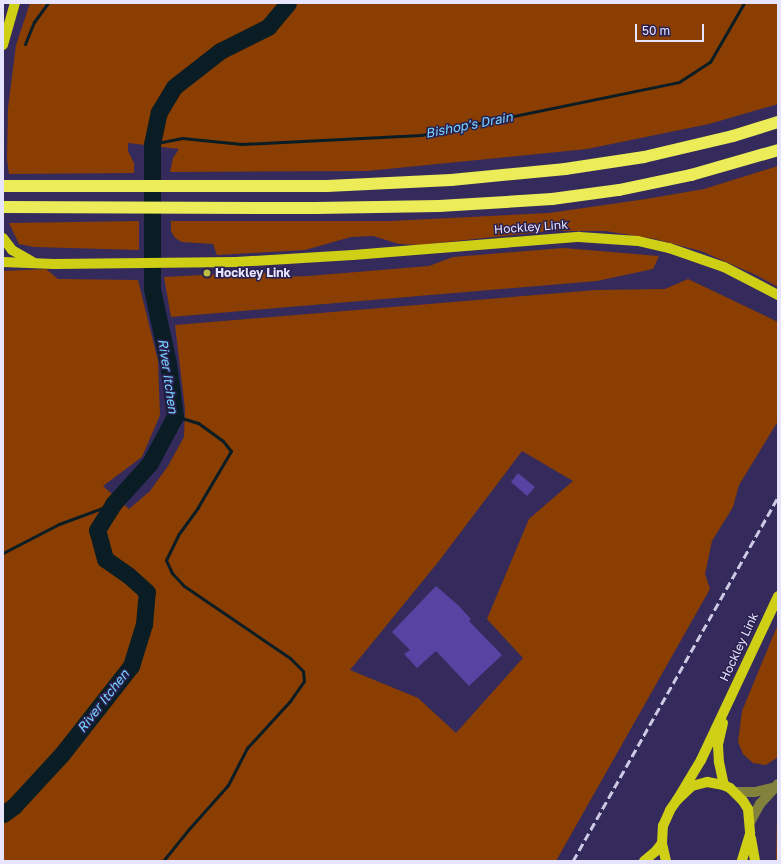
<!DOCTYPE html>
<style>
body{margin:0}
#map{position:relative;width:781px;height:864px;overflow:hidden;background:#342b5c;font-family:"Golos Text",sans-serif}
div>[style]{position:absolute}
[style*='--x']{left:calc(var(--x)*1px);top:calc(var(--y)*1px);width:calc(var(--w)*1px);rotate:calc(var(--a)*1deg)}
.green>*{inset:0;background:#8a3e01}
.stream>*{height:3px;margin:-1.5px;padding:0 1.5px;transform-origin:1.5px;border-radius:1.5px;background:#0a1d25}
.river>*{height:17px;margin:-8.5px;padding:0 8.5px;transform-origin:8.5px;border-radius:8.5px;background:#0a1d25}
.building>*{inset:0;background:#5842a2}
.minor>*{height:10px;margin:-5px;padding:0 5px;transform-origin:5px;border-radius:5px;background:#82823c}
.major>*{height:10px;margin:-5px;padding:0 5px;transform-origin:5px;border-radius:5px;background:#cfcf15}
.highway>*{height:12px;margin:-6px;padding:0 6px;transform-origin:6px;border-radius:6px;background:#ebec57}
.rail>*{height:3px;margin-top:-1.5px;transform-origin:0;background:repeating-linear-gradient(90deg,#cdcae5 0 8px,transparent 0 12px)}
.dots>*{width:11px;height:11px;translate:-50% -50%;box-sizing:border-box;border:2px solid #2b2150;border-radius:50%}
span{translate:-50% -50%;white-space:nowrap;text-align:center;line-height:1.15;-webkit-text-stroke:3px #2b2150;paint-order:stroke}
.street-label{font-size:12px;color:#e7e5fd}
.poi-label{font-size:12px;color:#e7e5fd;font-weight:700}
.left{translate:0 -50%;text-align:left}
.water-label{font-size:13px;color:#77d5ff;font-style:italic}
.frame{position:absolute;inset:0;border:4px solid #e7e5fd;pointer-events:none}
.scale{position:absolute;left:635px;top:24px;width:69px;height:18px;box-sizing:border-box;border:2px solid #e7e5fd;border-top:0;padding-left:5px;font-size:12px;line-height:14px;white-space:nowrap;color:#e7e5fd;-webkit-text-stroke:3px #2b2150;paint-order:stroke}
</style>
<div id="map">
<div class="green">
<div style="clip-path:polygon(30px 3px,778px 3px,778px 104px,709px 124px,587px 149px,367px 171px,170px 172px,173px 158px,179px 149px,128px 143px,128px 151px,134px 163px,134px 173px,9px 174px,7px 159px,8px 108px,16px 45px)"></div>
<div style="clip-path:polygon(778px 166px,778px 287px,756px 275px,701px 251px,655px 239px,605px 231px,549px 231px,419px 245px,399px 244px,373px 236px,351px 237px,305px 250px,217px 255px,213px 244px,182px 242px,175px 238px,171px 231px,171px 221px,390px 221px,549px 213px,646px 199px,704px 189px)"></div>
<div style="clip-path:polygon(139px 221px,139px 250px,34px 247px,19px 244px,9px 223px)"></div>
<div style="clip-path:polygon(563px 248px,659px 256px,653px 269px,597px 281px,171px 317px,164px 277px,261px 272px,280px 277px,308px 276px,429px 266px,453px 257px)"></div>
<div style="clip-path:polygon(evenodd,46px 269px,58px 279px,138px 280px,158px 361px,160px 415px,142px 457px,103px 486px,129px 509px,150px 491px,168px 466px,184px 437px,185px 409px,175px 325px,596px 290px,665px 289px,688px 279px,778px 322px,778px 421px,739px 485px,733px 507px,712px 541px,705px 574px,710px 589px,556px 861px,3px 861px,3px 271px,46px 269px,522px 451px,573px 481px,529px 519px,487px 619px,523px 658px,456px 733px,418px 698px,350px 670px,439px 561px,522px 451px)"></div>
<div style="clip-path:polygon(778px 624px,778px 757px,766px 765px,753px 763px,743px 754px,738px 742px,742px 711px)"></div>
<div style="clip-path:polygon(778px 814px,778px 861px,776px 861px,777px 815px)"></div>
</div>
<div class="stream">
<div style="--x:25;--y:44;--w:24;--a:-68"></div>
<div style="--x:34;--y:22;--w:24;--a:-54"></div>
<div style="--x:152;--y:144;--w:31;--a:-11"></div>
<div style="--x:182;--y:138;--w:60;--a:5.7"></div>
<div style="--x:242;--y:144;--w:179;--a:-2.9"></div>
<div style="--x:421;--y:135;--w:263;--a:-11.6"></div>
<div style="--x:679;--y:82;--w:37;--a:-33"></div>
<div style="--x:710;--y:62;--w:68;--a:-60"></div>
<div style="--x:3;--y:553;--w:63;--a:-27.4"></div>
<div style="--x:59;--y:524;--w:58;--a:-20.3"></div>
<div style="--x:163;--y:861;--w:40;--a:-51"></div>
<div style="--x:188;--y:830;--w:60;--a:-48.4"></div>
<div style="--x:228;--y:785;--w:42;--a:-62.8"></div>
<div style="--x:247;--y:748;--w:64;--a:-47.5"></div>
<div style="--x:290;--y:701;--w:24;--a:-55"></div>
<div style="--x:304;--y:681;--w:10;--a:-96"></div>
<div style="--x:303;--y:671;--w:18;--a:-135"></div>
<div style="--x:290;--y:658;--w:128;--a:-145.8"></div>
<div style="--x:184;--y:586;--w:18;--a:-133"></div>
<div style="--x:172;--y:573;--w:14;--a:-115"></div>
<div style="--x:166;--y:560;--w:28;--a:-64"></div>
<div style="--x:178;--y:535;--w:34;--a:-54"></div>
<div style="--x:198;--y:507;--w:65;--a:-59.5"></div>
<div style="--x:231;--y:451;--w:13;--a:-129"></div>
<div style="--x:223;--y:441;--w:31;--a:-144"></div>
<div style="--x:198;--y:423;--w:24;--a:-163"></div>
</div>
<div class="river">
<div style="--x:3;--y:814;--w:14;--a:-36"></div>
<div style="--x:14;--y:806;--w:71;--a:-47.3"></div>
<div style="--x:62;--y:754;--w:112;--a:-51.9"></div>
<div style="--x:131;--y:666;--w:44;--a:-72.8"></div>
<div style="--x:144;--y:624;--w:32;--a:-85"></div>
<div style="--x:147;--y:592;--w:25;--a:-138"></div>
<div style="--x:128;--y:575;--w:28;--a:-145"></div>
<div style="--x:105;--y:559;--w:30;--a:-105"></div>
<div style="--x:97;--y:530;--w:31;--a:-58"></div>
<div style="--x:113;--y:504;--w:55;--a:-47.9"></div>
<div style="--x:150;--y:463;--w:53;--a:-62"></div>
<div style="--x:175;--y:416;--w:53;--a:-97.5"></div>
<div style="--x:168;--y:363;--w:76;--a:-102.2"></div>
<div style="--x:152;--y:289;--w:145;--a:-90"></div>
<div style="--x:152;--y:144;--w:33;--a:-78"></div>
<div style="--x:159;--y:112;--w:29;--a:-59"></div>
<div style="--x:174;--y:87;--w:58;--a:-38"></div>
<div style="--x:220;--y:51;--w:54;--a:-26.6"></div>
<div style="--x:268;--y:27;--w:31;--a:-50"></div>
</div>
<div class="building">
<div style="clip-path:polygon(518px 473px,535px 487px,527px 496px,511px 482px)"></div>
<div style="clip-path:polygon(436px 586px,458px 605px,471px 619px,469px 621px,502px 655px,469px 686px,436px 651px,417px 668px,404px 654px,410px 650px,392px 632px)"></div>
</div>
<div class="minor">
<div style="--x:736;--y:792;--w:19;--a:0"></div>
<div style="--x:755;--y:792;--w:18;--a:-13"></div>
<div style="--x:750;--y:822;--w:21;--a:-61"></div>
<div style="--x:760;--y:804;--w:27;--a:-48"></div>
</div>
<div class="major">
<div style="--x:3;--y:45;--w:44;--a:-74.1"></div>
<div style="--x:3;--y:238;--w:15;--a:53"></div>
<div style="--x:12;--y:250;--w:24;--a:30"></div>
<div style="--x:3;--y:262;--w:51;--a:2.2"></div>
<div style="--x:54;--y:264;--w:182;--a:-0.6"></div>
<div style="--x:236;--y:262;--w:117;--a:-3.4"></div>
<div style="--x:353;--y:255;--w:227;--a:-4.6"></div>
<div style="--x:579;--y:237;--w:59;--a:3.9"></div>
<div style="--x:638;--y:241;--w:32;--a:13"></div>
<div style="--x:669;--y:248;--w:58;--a:19.1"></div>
<div style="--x:724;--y:267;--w:61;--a:27.4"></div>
<div style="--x:723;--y:723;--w:23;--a:103"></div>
<div style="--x:718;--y:745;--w:17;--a:87"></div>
<div style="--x:719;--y:762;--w:24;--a:78"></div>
<div style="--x:677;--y:800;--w:47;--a:-59"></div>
<div style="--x:701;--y:760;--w:181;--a:-64.8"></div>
<div style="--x:751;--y:838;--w:23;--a:80"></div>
<div style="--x:644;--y:861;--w:16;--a:-40"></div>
<div style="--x:656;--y:851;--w:10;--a:-53"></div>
<div style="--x:666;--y:861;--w:18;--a:-103"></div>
<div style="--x:662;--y:843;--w:17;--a:-87"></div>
<div style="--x:663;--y:826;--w:17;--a:-66"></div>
<div style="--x:670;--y:810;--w:12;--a:-55"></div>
<div style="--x:677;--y:800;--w:21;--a:-43"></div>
<div style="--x:692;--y:786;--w:16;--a:-15"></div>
<div style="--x:707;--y:782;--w:17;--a:10"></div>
<div style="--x:724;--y:785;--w:7;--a:27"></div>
<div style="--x:730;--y:788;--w:18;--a:45"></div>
<div style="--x:743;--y:801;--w:9;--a:58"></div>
<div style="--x:748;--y:809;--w:25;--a:85"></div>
<div style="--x:750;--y:834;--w:28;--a:107"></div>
</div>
<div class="highway">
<div style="--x:3;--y:186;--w:324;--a:0"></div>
<div style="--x:327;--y:186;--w:124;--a:-2.8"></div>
<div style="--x:451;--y:180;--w:115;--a:-5.5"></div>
<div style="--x:565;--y:169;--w:80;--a:-8.6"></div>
<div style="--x:644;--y:157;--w:91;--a:-13.3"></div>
<div style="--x:733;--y:136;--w:47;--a:-17.3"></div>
<div style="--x:3;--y:207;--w:312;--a:0.2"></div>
<div style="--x:315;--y:208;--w:124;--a:-0.9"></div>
<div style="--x:439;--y:206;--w:113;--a:-3.5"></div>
<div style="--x:552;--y:199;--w:68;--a:-7.7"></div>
<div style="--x:619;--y:190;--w:74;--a:-11.8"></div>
<div style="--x:691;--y:175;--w:91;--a:-16"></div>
</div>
<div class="rail">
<div style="--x:573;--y:861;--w:418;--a:-60.6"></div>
</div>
<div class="dots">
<div style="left:207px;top:273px;background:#bebf42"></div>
</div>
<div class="street-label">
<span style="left:531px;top:227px;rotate:-4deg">Hockley Link</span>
<span style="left:739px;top:647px;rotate:-65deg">Hockley Link</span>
</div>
<div class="poi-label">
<span class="left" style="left:215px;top:273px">Hockley Link</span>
</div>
<div class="water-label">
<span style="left:469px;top:125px;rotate:-11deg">Bishop's Drain</span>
<span style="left:168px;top:376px;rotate:82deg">River Itchen</span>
<span style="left:103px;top:701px;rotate:-52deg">River Itchen</span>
</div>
<div class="frame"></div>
<div class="scale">50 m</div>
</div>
